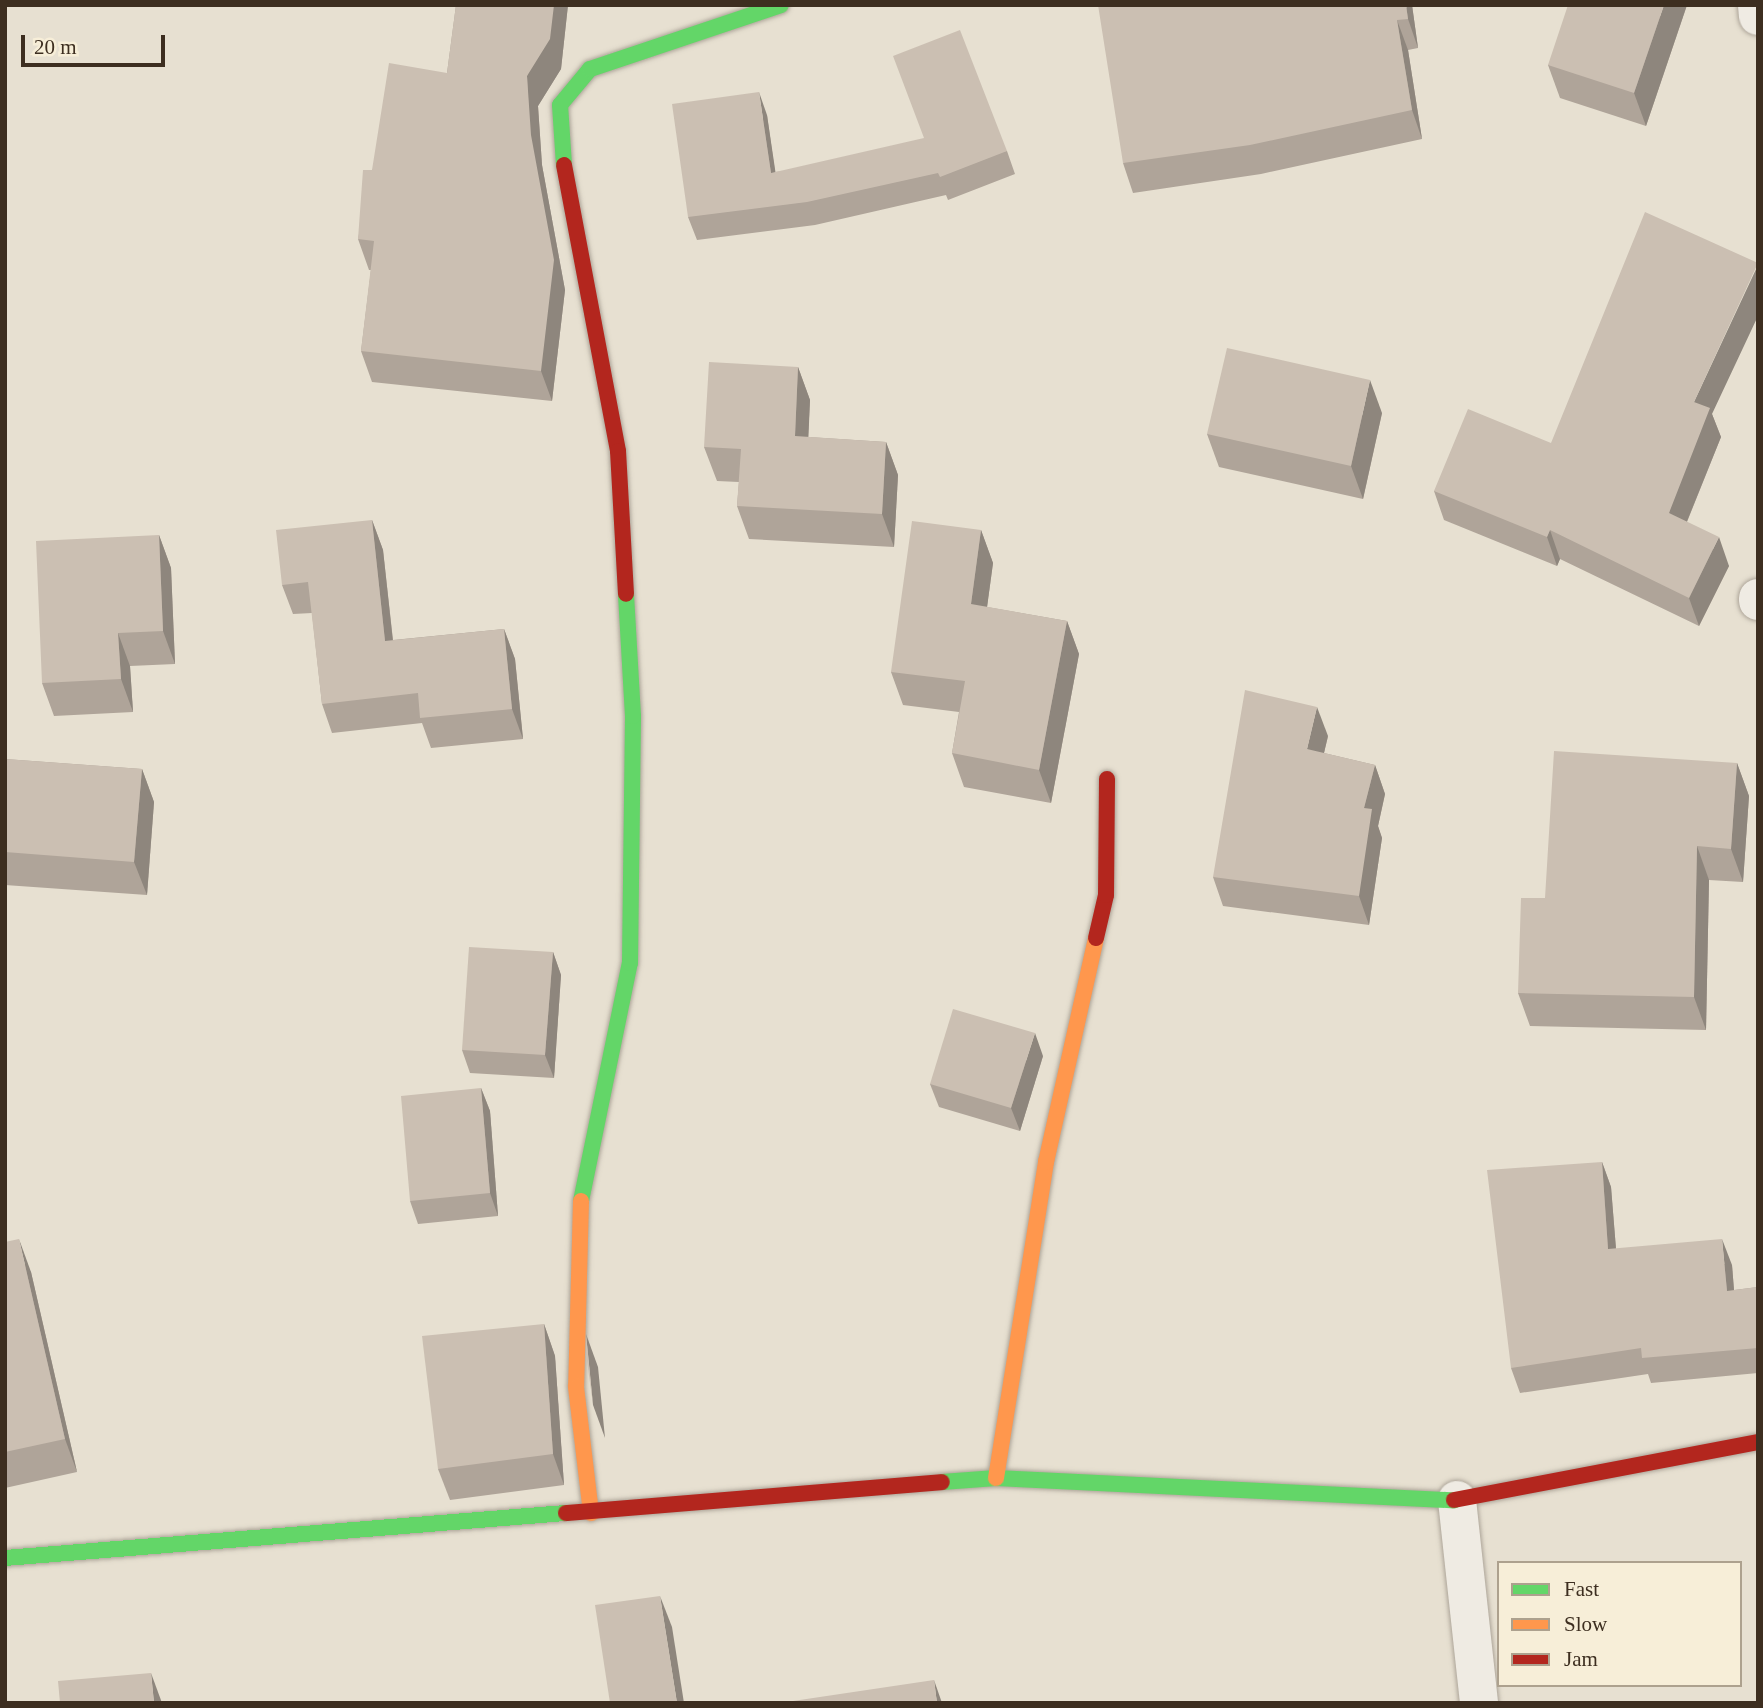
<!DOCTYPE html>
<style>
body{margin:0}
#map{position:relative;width:1763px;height:1708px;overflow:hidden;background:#e7e0d1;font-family:"Times New Roman",serif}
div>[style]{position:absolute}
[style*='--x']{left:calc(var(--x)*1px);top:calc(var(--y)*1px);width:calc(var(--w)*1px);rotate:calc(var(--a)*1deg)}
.roads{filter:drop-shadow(0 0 2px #ada599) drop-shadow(0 0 2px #ada599)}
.street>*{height:38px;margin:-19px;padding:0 19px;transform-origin:19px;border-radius:19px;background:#efebe3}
.fast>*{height:16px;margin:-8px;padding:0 8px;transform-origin:8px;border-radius:8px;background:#63d668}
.slow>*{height:16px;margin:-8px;padding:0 8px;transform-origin:8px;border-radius:8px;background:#ff974d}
.jam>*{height:16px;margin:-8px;padding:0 8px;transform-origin:8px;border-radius:8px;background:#b3261e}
.wall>*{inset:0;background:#afa499}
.shaded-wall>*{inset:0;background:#8e867d}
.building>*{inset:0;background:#cbbfb2}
span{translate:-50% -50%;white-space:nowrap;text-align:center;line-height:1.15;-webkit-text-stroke:7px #f7eed8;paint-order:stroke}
.frame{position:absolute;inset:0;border:7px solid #3d2e20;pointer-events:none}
.legend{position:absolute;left:1497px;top:1561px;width:245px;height:126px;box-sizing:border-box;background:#f7eed8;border:2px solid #ada18e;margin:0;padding:9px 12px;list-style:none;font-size:21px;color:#3d2e20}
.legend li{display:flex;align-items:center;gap:14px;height:35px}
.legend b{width:35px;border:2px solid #ada18e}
.scale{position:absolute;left:21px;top:35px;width:144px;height:32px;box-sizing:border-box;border:4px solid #3d2e20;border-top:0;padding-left:9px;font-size:21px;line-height:24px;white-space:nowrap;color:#3d2e20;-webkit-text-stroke:5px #f7eed8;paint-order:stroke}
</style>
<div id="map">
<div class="roads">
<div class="street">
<div style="--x:1757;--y:5;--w:11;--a:85"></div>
<div style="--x:1758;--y:598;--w:3;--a:90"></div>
<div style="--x:1457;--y:1500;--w:204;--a:83.8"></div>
</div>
<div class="fast">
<div style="--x:564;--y:165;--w:60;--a:-93.8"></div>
<div style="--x:560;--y:105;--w:47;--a:-50.2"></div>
<div style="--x:590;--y:69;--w:201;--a:-18.5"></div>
<div style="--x:581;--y:1201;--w:243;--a:-78.4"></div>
<div style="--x:630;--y:963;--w:247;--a:-89.3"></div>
<div style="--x:633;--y:716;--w:122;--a:-93.3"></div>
<div style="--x:942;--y:1482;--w:54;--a:-4.2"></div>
<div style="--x:996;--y:1478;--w:459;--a:2.8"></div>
<div style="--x:5;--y:1558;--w:563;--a:-4.59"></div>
</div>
<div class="slow">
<div style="--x:581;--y:1201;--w:186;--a:91.5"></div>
<div style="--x:576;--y:1387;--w:127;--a:83.2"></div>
<div style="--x:996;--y:1478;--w:320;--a:-81"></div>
<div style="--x:1046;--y:1162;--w:230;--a:-77.4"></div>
</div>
<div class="jam">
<div style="--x:564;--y:165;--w:291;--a:79.3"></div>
<div style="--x:618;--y:451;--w:143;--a:86.8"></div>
<div style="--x:1096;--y:938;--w:44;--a:-76.9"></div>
<div style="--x:1106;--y:895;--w:116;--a:-89.5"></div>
<div style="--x:1454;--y:1500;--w:309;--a:-10.8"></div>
<div style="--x:566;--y:1513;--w:377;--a:-4.7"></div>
</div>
</div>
<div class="wall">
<div style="clip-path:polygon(456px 5px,568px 5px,561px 69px,538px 106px,542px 165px,565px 290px,552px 401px,372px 382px,361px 351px,371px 270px,369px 270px,358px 239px,372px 170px,447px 73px)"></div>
<div style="clip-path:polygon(1412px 5px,1418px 48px,1408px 50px,1422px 139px,1261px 174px,1133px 193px,1123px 163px)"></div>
<div style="clip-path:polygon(1687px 5px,1646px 126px,1560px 98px,1548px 65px)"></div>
<div style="clip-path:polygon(767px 115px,775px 172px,1007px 151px,1015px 174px,948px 200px,946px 195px,815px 225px,697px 240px,688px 217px)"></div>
<div style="clip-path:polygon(798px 367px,810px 400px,808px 437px,886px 442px,898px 475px,894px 547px,749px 539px,737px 506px,739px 482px,717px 481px,704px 447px)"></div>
<div style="clip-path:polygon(1382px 413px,1363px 499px,1219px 467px,1207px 434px)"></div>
<div style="clip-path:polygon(1712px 414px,1721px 437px,1687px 522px,1729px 566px,1699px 626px,1560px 559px,1557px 566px,1444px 520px,1434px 491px,1551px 443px)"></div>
<div style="clip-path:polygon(372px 520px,383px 550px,393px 640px,504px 629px,515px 659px,523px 739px,431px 748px,422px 723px,332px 733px,322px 704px,312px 613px,293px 614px,282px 585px)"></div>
<div style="clip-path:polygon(981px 530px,993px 563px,987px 607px,1067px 621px,1079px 654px,1051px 803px,964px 787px,952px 753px,959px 712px,903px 705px,891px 672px)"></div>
<div style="clip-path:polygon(159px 535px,171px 568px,175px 664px,130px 666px,133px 712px,54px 716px,42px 683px)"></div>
<div style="clip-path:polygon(1328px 736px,1324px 753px,1375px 765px,1385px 794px,1378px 826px,1382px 838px,1369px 925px,1223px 906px,1213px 877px)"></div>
<div style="clip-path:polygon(5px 759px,142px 769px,154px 802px,147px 895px,5px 885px)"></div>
<div style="clip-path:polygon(1737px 763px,1749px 796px,1743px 882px,1709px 880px,1706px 1030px,1530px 1026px,1518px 993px,1545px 898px)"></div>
<div style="clip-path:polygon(553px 952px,561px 975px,554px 1078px,470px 1073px,462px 1050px)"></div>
<div style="clip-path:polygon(1043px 1056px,1020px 1131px,939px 1107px,930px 1084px)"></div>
<div style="clip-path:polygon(481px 1088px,490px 1111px,498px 1216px,418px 1224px,410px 1201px)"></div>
<div style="clip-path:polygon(1602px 1162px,1611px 1187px,1616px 1249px,1732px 1265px,1734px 1290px,1758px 1287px,1758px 1373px,1651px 1383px,1648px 1374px,1520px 1393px,1511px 1368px)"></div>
<div style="clip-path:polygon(5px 1242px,31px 1272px,77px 1472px,5px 1488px)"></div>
<div style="clip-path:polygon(544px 1324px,555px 1356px,564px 1485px,450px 1500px,438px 1469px)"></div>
</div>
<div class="shaded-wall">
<div style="clip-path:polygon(554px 5px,568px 5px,561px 69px,538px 106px,542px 165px,565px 290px,552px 401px,541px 371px,527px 76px)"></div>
<div style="clip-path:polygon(1406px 5px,1412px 5px,1418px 48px,1408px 19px)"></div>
<div style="clip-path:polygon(1664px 5px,1687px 5px,1646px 126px,1634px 93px)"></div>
<div style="clip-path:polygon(1397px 20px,1408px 50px,1422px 139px,1412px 110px)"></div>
<div style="clip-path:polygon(759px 92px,767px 115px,779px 196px,771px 173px)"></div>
<div style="clip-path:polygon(1758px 265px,1758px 316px,1712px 414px,1721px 437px,1679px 541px,1669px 513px,1694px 402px)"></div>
<div style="clip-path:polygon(798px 367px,810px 400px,807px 469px,795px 436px)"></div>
<div style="clip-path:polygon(1370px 380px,1382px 413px,1363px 499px,1351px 466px)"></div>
<div style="clip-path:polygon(886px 442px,898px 475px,894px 547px,882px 514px)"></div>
<div style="clip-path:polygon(372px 520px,383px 550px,396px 670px,385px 641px)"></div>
<div style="clip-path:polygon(981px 530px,993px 563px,983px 637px,971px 604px)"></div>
<div style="clip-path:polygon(1550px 530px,1560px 559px,1557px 566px,1547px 537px)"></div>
<div style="clip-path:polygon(159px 535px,171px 568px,175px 664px,163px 631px)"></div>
<div style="clip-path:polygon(1719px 537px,1729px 566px,1699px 626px,1689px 598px)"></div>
<div style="clip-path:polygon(1067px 621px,1079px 654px,1051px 803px,1039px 770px)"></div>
<div style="clip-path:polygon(504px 629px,515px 659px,523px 739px,512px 709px)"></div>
<div style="clip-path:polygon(118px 633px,130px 666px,133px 712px,121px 679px)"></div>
<div style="clip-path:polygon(1317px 707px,1328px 736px,1318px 778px,1307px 749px)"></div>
<div style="clip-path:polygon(1737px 763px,1749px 796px,1743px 882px,1731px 849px)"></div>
<div style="clip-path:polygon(1375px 765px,1385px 794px,1378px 826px,1382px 838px,1369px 925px,1359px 896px,1364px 808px)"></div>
<div style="clip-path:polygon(142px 769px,154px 802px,147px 895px,134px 862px)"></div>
<div style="clip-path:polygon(1697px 846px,1709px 880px,1706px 1030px,1694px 997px)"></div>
<div style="clip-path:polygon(553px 952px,561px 975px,554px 1078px,545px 1055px)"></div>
<div style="clip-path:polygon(1035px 1033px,1043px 1056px,1020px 1131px,1011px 1108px)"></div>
<div style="clip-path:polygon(481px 1088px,490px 1111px,498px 1216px,490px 1193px)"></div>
<div style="clip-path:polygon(1602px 1162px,1611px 1187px,1618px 1274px,1608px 1249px)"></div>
<div style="clip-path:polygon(19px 1239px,31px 1272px,77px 1472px,65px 1439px)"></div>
<div style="clip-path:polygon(1722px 1239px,1732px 1265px,1736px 1316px,1727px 1291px)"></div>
<div style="clip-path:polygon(544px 1324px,555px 1356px,564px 1485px,553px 1454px)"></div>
<div style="clip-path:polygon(586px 1334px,598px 1367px,605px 1438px,593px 1405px)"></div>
<div style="clip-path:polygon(660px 1596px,672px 1627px,684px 1703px,677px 1703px)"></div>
<div style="clip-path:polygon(151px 1673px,162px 1703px,154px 1703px)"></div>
<div style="clip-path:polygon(934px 1680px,942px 1703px,937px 1703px)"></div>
</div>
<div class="building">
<div style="clip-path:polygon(456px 5px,554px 5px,550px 39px,527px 76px,531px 135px,554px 260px,541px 371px,361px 351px,374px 241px,358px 239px,363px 170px,372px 170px,389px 63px,447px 73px)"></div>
<div style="clip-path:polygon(1098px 5px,1406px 5px,1408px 19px,1397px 20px,1412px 110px,1250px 145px,1123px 163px)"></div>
<div style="clip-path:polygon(1568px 5px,1664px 5px,1634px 93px,1548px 65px)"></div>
<div style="clip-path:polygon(960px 30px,1007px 151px,940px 177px,938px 173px,807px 202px,688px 217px,672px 104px,759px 92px,771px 173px,924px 138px,893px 56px)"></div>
<div style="clip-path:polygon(1645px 212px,1758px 263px,1694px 402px,1710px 408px,1669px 513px,1719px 537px,1689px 598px,1550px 530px,1547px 537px,1434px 491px,1468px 409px,1551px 443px)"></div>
<div style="clip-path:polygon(1227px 348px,1370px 380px,1351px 466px,1207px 434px)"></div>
<div style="clip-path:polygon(709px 362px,798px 367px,795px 436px,886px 442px,882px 514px,737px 506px,741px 449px,704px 447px)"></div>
<div style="clip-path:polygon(372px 520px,385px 641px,504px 629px,512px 709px,420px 718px,418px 693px,322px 704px,308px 582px,282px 585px,276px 530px)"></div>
<div style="clip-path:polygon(912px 521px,981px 530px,971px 604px,1067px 621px,1039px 770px,952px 753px,965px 681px,891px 672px)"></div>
<div style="clip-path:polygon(159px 535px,163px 631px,118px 633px,121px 679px,42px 683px,36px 541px)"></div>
<div style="clip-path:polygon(1245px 690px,1317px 707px,1307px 749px,1375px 765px,1364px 808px,1372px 809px,1359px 896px,1213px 877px)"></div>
<div style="clip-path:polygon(1554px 751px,1737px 763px,1731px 849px,1697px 846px,1694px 997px,1518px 993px,1521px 898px,1545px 898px)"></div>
<div style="clip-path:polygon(5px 759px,142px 769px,134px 862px,5px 852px)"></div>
<div style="clip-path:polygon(469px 947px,553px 952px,545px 1055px,462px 1050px)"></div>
<div style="clip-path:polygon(953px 1009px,1035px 1033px,1011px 1108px,930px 1084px)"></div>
<div style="clip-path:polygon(481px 1088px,490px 1193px,410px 1201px,401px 1096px)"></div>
<div style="clip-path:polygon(1602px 1162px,1608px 1249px,1722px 1239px,1727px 1291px,1758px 1287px,1758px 1348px,1642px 1358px,1641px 1348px,1511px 1368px,1487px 1170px)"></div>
<div style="clip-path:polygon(19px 1239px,65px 1439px,5px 1452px,5px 1242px)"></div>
<div style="clip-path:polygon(544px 1324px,553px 1454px,438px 1469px,422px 1336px)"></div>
<div style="clip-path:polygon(586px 1334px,593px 1405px,586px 1353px)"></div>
<div style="clip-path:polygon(660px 1596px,677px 1703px,610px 1703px,595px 1605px)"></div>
<div style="clip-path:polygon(151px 1673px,154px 1703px,60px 1703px,58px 1681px)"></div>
<div style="clip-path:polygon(934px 1680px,937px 1703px,794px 1703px,793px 1701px)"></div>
</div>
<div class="frame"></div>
<ul class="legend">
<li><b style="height:9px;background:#63d668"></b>Fast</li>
<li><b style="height:9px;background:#ff974d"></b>Slow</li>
<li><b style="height:9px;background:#b3261e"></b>Jam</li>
</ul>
<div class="scale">20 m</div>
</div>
